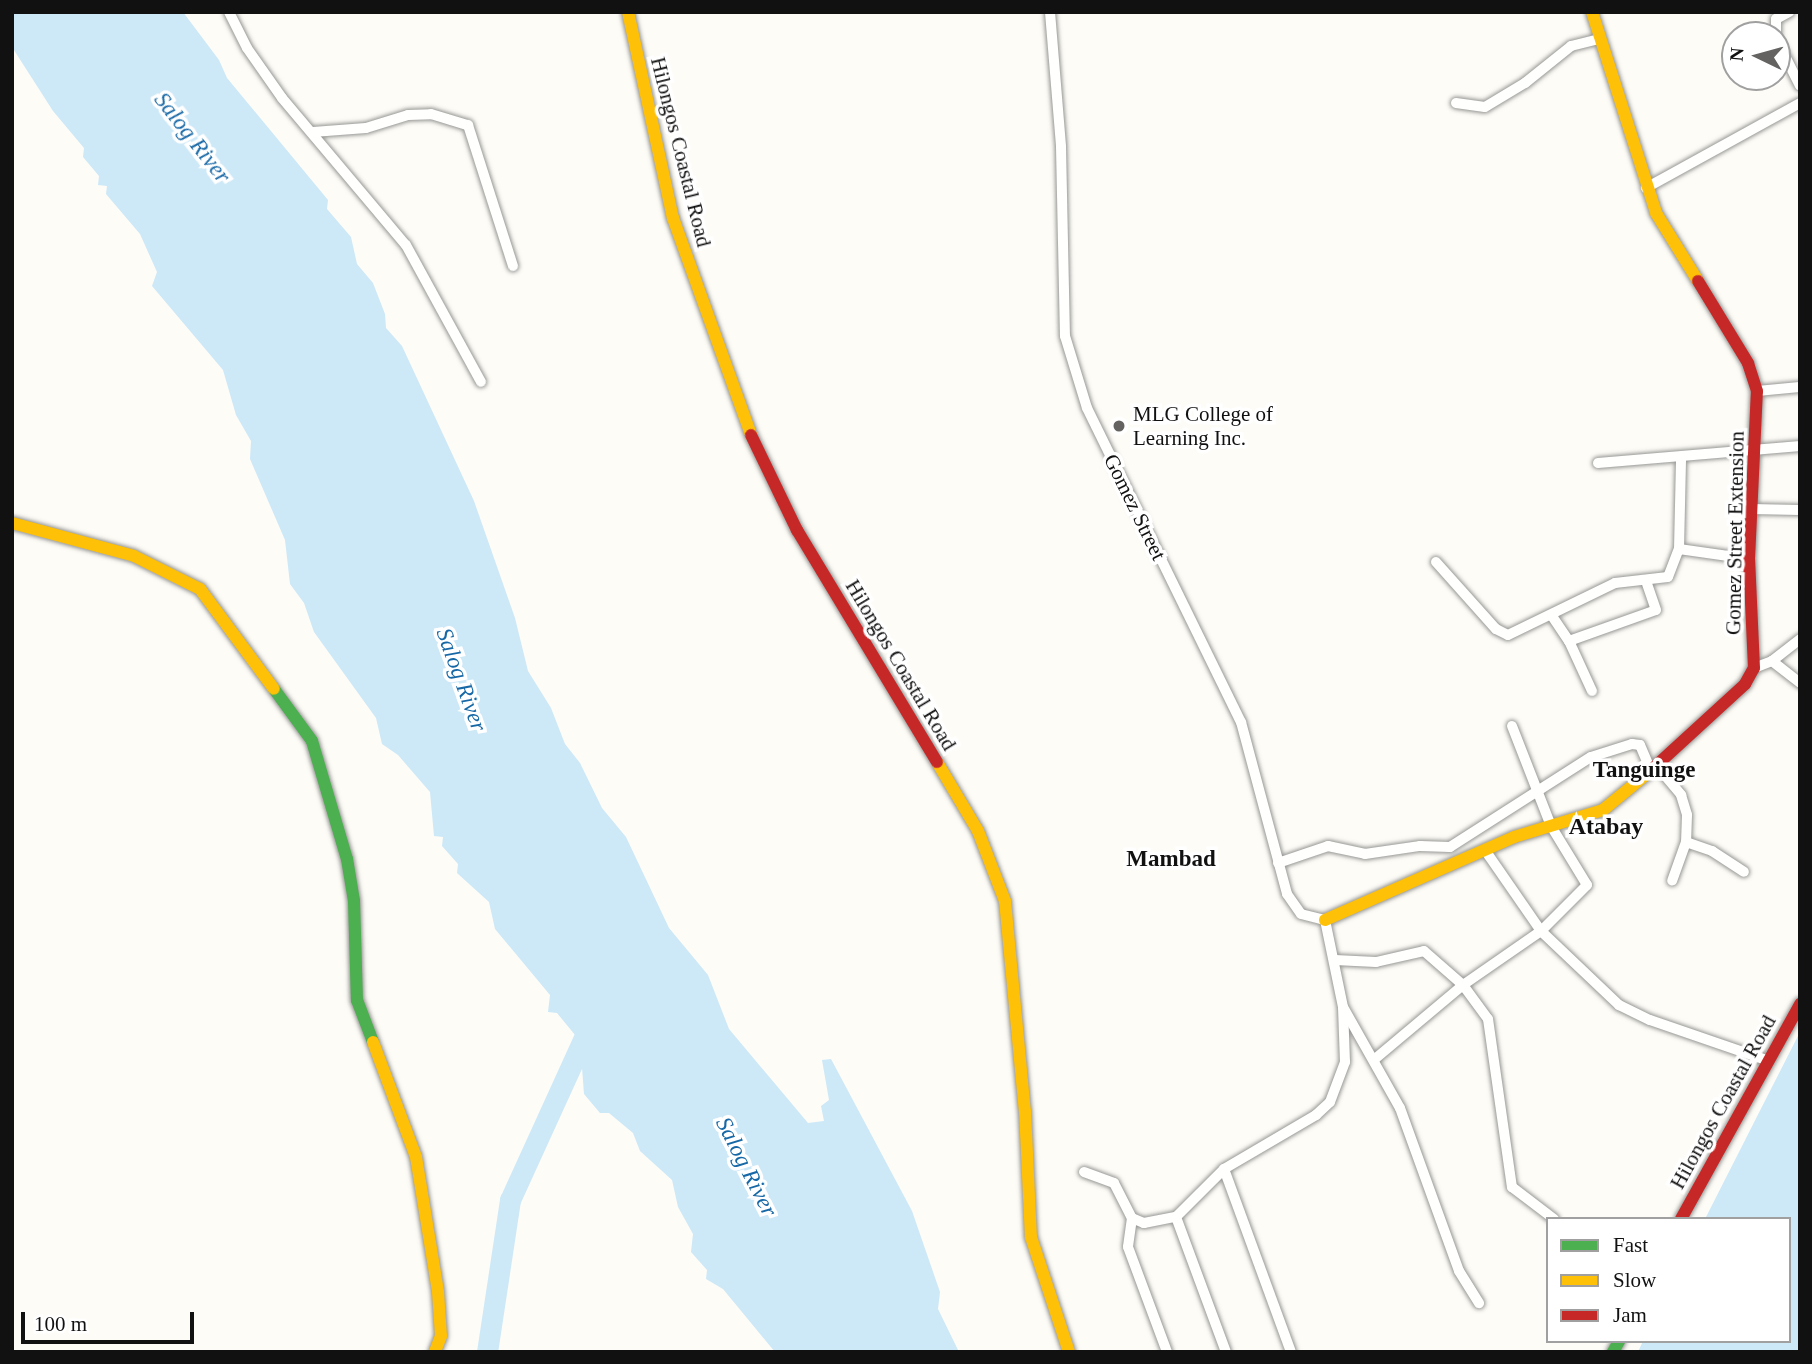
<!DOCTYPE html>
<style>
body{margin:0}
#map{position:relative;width:1812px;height:1364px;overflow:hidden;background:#fdfcf7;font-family:"Times New Roman",serif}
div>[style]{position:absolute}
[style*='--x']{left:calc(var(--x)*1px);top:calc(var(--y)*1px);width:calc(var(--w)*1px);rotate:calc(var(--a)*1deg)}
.water>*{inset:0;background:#cde8f7}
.river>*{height:21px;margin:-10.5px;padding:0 10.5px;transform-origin:10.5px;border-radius:10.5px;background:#cde8f7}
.roads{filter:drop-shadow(0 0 2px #979795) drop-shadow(0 0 2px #979795)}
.street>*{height:10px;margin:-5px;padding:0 5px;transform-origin:5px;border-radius:5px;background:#fffffe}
.fast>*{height:12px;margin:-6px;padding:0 6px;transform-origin:6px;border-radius:6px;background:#4caf50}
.slow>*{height:12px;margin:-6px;padding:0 6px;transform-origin:6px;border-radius:6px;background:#ffc107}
.jam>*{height:12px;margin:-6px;padding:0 6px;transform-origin:6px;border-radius:6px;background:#c62828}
.dots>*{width:19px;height:19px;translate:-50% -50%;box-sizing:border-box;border:4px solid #fff;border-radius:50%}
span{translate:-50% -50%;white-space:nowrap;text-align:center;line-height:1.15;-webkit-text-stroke:7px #fff;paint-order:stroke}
.street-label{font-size:21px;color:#111}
.poi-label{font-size:21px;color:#111}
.left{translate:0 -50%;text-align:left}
.water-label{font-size:23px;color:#1768a6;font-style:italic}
.neighbourhood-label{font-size:23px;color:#111;font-weight:700}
.quarter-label{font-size:24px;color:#111;font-weight:700}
.frame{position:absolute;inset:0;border:14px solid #111;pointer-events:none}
.legend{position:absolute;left:1546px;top:1217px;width:245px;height:126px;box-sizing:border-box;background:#fff;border:2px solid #a0a0a0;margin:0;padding:9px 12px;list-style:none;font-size:21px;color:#111}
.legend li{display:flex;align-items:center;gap:14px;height:35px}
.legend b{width:35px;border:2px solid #a0a0a0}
.north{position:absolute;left:1721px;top:21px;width:70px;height:70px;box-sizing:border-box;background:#fff;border:2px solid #a0a0a0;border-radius:50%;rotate:275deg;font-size:19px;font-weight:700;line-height:28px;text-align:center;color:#111}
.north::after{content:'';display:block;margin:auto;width:24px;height:32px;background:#646362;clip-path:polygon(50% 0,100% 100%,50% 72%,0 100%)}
.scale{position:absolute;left:21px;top:1312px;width:173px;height:32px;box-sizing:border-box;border:4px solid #111;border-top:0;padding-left:9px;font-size:21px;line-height:24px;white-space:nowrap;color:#111;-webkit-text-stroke:5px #fff;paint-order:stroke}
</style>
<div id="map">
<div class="water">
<div style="clip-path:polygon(12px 12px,183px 12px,219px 60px,227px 78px,328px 200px,327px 209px,351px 237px,357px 264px,373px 283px,385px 314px,386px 328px,402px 346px,474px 501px,515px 618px,528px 671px,551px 708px,565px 744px,580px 763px,602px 808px,626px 837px,669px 928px,708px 975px,729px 1029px,808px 1123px,824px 1121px,821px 1106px,829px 1100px,822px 1060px,831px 1059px,912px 1211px,940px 1292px,938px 1309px,959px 1352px,775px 1352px,723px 1289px,706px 1279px,707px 1270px,691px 1252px,693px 1234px,678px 1207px,672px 1180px,640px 1151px,633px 1133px,609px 1113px,600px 1113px,584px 1094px,580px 1041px,557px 1013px,548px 1012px,550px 995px,495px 929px,489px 902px,457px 873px,458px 864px,442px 846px,443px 837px,434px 836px,430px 792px,398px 755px,382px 744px,376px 718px,314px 632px,304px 603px,290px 584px,285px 540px,250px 459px,251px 441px,236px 415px,223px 370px,152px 286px,157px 272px,140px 234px,106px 194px,107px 186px,98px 185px,99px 176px,83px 157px,84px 148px,53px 111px,12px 47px)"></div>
<div style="clip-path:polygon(1800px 1032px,1800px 1352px,1638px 1352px,1643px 1341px,1789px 1341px,1789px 1219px,1705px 1219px)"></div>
</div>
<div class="river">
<div style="--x:487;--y:1352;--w:154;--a:-81.4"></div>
<div style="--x:510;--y:1200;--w:198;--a:-65.5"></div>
</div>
<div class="roads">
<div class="street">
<div style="--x:229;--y:12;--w:40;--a:63.4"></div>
<div style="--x:247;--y:48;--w:61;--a:55"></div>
<div style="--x:282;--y:98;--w:192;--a:49.9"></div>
<div style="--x:406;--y:245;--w:156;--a:61.3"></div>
<div style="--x:1050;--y:12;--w:135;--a:85.3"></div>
<div style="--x:1061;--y:147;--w:189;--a:88.8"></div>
<div style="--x:1065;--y:336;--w:75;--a:73"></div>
<div style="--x:1087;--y:408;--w:350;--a:63.9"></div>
<div style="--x:1241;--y:722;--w:178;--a:75"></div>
<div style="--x:1287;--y:894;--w:24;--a:55"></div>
<div style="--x:1301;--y:914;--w:25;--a:14"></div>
<div style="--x:1325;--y:920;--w:89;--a:78.3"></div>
<div style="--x:1343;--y:1007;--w:116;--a:60.6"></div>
<div style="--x:1400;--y:1108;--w:173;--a:70.1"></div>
<div style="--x:1459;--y:1271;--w:38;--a:58"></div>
<div style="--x:1776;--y:35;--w:16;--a:-90"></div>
<div style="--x:1776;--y:19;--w:15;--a:-28"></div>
<div style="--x:1777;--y:40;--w:51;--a:63.4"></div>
<div style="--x:1456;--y:103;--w:29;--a:8"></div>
<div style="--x:1485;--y:107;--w:47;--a:-31"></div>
<div style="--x:1525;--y:83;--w:59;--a:-38.8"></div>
<div style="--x:1571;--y:46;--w:30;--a:-14"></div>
<div style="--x:313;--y:132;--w:53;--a:-4.3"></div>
<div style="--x:366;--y:128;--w:44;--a:-17.2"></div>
<div style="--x:408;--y:115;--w:23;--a:-2"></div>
<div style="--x:431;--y:114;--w:39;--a:17"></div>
<div style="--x:468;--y:125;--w:148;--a:72.3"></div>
<div style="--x:1646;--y:188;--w:176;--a:-28.9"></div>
<div style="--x:1757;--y:391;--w:43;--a:-5.3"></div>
<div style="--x:1598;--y:463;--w:203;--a:-4.8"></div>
<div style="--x:1751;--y:509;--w:49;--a:1.2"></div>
<div style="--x:1679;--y:549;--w:71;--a:8.1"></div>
<div style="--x:1436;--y:562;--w:90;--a:48.2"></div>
<div style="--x:1496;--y:629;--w:13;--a:27"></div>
<div style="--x:1508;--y:635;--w:119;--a:-25.9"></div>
<div style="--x:1615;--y:583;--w:53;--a:-6.5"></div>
<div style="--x:1668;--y:577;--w:30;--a:-69"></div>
<div style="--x:1679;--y:549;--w:91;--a:-88.7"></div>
<div style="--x:1552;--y:616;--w:30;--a:56"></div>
<div style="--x:1569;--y:641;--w:92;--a:-19.6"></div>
<div style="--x:1656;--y:610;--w:31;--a:-109"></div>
<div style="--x:1569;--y:641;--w:55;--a:65.3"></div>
<div style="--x:1772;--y:661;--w:36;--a:-38"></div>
<div style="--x:1754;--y:668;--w:19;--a:-21"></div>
<div style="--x:1772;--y:661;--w:36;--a:38"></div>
<div style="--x:1512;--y:726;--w:107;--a:68.7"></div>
<div style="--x:1551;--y:826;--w:69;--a:58.6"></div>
<div style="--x:1587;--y:885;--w:65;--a:135"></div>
<div style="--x:1541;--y:931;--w:108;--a:43.5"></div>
<div style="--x:1619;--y:1005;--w:34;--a:26"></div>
<div style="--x:1650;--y:1020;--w:123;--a:19"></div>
<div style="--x:1657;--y:766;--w:38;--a:50"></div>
<div style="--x:1681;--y:795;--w:21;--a:73"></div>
<div style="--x:1687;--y:815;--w:27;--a:92"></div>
<div style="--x:1686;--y:842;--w:41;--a:109.7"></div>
<div style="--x:1686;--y:842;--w:28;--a:19"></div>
<div style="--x:1712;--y:851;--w:38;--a:33"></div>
<div style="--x:1278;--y:863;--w:53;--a:-18.8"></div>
<div style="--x:1328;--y:846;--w:38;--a:12"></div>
<div style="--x:1365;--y:854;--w:56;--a:-8.3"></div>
<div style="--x:1420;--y:846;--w:30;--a:2"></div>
<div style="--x:1450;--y:847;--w:167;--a:-32.6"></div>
<div style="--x:1591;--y:757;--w:43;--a:-17.6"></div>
<div style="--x:1632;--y:744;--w:8;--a:7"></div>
<div style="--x:1640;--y:745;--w:28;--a:67"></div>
<div style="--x:1335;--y:960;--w:41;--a:2.8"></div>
<div style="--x:1376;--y:962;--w:49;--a:-12.9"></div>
<div style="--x:1424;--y:951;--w:52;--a:41.1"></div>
<div style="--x:1463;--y:985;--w:42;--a:53.7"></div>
<div style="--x:1488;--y:1019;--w:170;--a:81.9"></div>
<div style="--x:1512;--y:1187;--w:53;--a:37.3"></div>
<div style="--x:1376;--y:1058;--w:114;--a:-40"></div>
<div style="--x:1463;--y:985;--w:95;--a:-34.7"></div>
<div style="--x:1541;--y:931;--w:98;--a:-124.7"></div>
<div style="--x:1224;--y:1169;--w:195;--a:69.9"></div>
<div style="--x:1084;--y:1172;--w:32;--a:20"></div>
<div style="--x:1114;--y:1183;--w:39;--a:63"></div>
<div style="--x:1132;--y:1218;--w:13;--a:23"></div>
<div style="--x:1144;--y:1223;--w:33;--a:-11"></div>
<div style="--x:1176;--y:1217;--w:68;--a:-45"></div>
<div style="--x:1224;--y:1169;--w:107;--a:-30.4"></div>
<div style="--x:1316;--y:1115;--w:19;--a:-43"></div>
<div style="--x:1330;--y:1102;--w:43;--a:-69.4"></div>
<div style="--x:1345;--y:1062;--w:54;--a:-92.1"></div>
<div style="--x:1176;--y:1217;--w:144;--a:69.7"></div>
<div style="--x:1132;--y:1218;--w:29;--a:98"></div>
<div style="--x:1128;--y:1247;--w:112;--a:69.6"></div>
</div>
<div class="fast">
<div style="--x:274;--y:689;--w:64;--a:53.8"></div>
<div style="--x:312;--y:741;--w:123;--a:73.5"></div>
<div style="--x:347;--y:859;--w:43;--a:80.5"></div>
<div style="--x:354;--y:901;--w:99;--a:88.3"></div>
<div style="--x:357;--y:1000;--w:45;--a:69.1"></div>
<div style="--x:1613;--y:1352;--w:13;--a:-61"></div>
</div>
<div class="slow">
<div style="--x:628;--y:12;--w:211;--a:77.7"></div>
<div style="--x:673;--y:218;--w:231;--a:70.2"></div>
<div style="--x:1592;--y:12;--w:211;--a:72.3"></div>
<div style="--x:1656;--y:213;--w:80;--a:58.3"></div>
<div style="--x:12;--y:523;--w:126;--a:15.1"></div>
<div style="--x:134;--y:556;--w:74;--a:26.6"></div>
<div style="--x:200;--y:589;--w:124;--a:53.5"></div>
<div style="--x:937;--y:762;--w:80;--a:59.3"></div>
<div style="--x:978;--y:831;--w:75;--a:68.9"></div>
<div style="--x:1005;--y:901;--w:211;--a:84.6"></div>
<div style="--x:1025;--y:1111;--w:126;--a:87.3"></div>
<div style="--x:1031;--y:1237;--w:121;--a:71.7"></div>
<div style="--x:1325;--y:920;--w:206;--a:-23.7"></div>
<div style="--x:1514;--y:837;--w:93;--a:-16.9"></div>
<div style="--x:1603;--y:810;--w:58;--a:-39.4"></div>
<div style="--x:373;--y:1042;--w:123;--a:69.5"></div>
<div style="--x:416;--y:1157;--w:137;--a:80.7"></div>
<div style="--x:438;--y:1292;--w:44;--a:86.1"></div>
<div style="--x:441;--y:1336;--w:17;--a:111"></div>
</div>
<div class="jam">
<div style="--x:751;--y:435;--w:106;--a:64.2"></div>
<div style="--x:797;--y:530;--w:271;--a:58.9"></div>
<div style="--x:1648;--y:773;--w:132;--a:-42.5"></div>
<div style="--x:1745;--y:684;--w:18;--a:-61"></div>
<div style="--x:1754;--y:668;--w:109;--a:-92.6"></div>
<div style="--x:1749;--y:559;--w:168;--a:-87.3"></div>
<div style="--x:1757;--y:391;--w:29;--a:-108"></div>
<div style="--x:1748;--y:363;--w:96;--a:-121.4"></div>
<div style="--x:1681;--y:1219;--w:246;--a:-61"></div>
</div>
</div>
<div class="dots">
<div style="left:1119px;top:426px;background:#646362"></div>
</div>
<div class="street-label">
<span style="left:681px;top:152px;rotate:76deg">Hilongos Coastal Road</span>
<span style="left:1135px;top:507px;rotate:64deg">Gomez Street</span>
<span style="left:1735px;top:533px;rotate:-89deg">Gomez Street Extension</span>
<span style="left:901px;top:665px;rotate:59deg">Hilongos Coastal Road</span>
<span style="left:1723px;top:1102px;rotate:-61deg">Hilongos Coastal Road</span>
</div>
<div class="poi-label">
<span class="left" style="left:1133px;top:426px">MLG College of<br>Learning Inc.</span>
</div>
<div class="water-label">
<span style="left:192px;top:138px;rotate:52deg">Salog River</span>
<span style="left:461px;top:680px;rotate:70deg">Salog River</span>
<span style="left:746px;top:1167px;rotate:63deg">Salog River</span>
</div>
<div class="neighbourhood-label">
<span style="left:1644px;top:770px">Tanguinge</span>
<span style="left:1171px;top:859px">Mambad</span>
</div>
<div class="quarter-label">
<span style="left:1606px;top:827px">Atabay</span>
</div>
<div class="frame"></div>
<ul class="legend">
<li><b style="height:9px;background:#4caf50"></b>Fast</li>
<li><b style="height:9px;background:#ffc107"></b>Slow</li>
<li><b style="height:9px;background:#c62828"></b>Jam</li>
</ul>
<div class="north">N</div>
<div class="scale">100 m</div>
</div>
